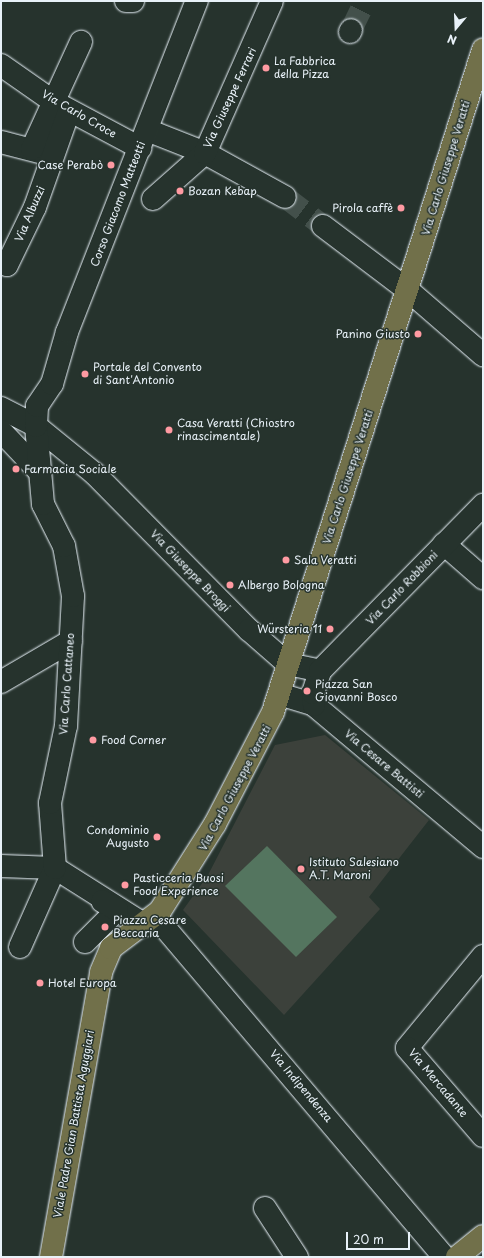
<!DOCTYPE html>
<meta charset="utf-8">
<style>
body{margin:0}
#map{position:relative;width:484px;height:1258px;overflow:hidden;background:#26332d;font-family:"Playpen Sans",sans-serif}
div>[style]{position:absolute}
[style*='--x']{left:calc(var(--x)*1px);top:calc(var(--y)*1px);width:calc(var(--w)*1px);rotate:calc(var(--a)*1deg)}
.built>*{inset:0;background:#3c413b}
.green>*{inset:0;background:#54755f}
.minor-tunnel>*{height:22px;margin-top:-11px;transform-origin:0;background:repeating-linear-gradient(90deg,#43504b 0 22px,transparent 0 33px)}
.roads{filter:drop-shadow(0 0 1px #e8f1f8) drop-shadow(0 0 1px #e8f1f8)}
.minor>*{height:22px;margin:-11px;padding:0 11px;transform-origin:11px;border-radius:11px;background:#26332d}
.major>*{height:22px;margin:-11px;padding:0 11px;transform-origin:11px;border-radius:11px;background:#71704a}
.dots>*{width:11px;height:11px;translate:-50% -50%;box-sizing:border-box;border:2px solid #26332d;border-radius:50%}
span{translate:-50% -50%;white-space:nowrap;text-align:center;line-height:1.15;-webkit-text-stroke:3px #26332d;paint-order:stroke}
.poi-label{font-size:11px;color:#e8f1f8}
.left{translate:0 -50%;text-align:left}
.right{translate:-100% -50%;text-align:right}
.street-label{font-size:11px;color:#e8f1f8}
.frame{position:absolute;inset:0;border:2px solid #e8f1f8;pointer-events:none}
.north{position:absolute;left:436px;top:8px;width:40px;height:40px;-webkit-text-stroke:3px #26332d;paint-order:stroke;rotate:199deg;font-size:11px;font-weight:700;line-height:16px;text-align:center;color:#e8f1f8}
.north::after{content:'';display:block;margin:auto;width:14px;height:18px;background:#e8f1f8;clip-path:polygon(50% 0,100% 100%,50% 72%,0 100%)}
.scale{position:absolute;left:346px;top:1232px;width:64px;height:18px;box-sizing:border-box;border:2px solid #e8f1f8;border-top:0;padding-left:5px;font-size:12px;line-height:14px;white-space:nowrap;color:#e8f1f8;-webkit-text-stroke:3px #26332d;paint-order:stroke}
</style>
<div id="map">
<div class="built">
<div style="clip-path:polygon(325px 735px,429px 820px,369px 897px,380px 909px,284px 1015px,183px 910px,208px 875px,275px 745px)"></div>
</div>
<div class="green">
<div style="clip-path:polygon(267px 846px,337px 917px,296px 957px,225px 886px)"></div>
</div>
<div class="minor-tunnel">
<div style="--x:351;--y:30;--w:32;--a:-64"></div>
<div style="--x:285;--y:197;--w:48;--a:37.3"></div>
</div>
<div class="roads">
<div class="minor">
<div style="--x:126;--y:1;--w:7;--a:0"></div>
<div style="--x:350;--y:32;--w:2;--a:-63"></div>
<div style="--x:1;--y:65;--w:65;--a:34.9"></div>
<div style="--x:54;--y:102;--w:98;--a:28.1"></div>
<div style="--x:147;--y:130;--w:62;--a:21.6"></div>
<div style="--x:205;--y:153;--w:91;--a:28.8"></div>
<div style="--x:1;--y:142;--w:48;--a:14.6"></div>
<div style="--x:32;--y:149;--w:118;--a:-65.4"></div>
<div style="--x:153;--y:199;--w:69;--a:-41.5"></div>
<div style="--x:205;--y:153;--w:166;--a:-66.2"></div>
<div style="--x:323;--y:226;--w:108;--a:37.1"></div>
<div style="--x:409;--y:291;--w:98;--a:40.9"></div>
<div style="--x:1;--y:263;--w:6;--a:18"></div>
<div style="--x:7;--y:265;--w:64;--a:-64.2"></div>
<div style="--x:35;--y:207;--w:102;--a:-70.5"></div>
<div style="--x:1;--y:408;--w:39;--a:27"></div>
<div style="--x:36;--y:426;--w:76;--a:39.1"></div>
<div style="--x:95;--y:474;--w:219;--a:45.4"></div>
<div style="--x:249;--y:630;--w:52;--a:41.1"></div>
<div style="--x:288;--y:664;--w:33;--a:12"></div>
<div style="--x:1;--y:431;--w:55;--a:46.5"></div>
<div style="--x:444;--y:544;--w:52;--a:41.1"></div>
<div style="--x:1;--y:682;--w:81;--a:-30.4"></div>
<div style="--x:279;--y:694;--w:37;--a:17"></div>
<div style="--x:314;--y:705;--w:221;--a:40"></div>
<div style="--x:314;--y:705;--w:12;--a:-95"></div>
<div style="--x:313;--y:693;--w:23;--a:-72"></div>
<div style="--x:320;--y:671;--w:233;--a:-45.5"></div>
<div style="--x:1;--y:866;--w:54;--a:2.1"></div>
<div style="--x:55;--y:868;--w:107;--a:32.3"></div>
<div style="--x:155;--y:916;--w:447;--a:49.7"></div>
<div style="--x:85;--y:942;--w:45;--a:-45"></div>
<div style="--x:117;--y:910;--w:17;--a:-149"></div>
<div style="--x:20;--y:947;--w:86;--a:-66.1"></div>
<div style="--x:55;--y:868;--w:65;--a:-94.4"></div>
<div style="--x:50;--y:803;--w:79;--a:-78.3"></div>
<div style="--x:66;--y:726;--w:130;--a:-86.9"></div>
<div style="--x:73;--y:596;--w:51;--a:-100.2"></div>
<div style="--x:64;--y:546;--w:47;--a:-116.6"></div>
<div style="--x:43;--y:504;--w:78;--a:-95.1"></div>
<div style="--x:36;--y:426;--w:20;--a:-87"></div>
<div style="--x:37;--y:406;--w:27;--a:-56"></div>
<div style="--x:52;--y:384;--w:54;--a:-73.9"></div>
<div style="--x:67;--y:332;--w:356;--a:-68.6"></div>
<div style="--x:483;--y:956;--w:119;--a:129.6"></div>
<div style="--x:407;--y:1048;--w:116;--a:49.2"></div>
<div style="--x:265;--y:1208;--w:59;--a:56.9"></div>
</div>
<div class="major">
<div style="--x:51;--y:1257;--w:289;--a:-80"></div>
<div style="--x:101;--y:972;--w:26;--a:-67"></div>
<div style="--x:111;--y:948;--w:61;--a:-37.1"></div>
<div style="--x:160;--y:911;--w:103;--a:-57.7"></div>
<div style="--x:215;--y:824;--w:126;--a:-62.6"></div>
<div style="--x:273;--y:712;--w:695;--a:-72.4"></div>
<div style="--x:457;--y:1257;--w:33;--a:-39"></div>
</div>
</div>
<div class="dots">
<div style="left:266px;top:68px;background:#ff9aa2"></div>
<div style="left:111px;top:165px;background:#ff9aa2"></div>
<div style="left:180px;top:191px;background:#ff9aa2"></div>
<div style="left:401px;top:208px;background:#ff9aa2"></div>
<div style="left:418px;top:334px;background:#ff9aa2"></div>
<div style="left:85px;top:374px;background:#ff9aa2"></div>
<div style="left:169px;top:430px;background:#ff9aa2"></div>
<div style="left:16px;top:469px;background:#ff9aa2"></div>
<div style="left:286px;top:560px;background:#ff9aa2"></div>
<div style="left:230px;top:585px;background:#ff9aa2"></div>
<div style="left:330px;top:629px;background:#ff9aa2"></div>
<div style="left:307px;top:691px;background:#ff9aa2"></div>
<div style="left:93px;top:740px;background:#ff9aa2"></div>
<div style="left:157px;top:837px;background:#ff9aa2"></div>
<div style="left:301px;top:869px;background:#ff9aa2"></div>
<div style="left:125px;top:885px;background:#ff9aa2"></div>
<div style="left:105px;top:927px;background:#ff9aa2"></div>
<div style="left:40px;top:983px;background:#ff9aa2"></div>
</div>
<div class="poi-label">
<span class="left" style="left:274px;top:68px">La Fabbrica<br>della Pizza</span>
<span class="right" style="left:103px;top:165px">Case Perabò</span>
<span class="left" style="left:188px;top:191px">Bozan Kebap</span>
<span class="right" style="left:393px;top:208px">Pirola caffè</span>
<span class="right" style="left:410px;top:334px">Panino Giusto</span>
<span class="left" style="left:93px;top:374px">Portale del Convento<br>di Sant'Antonio</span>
<span class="left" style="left:177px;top:430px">Casa Veratti (Chiostro<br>rinascimentale)</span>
<span class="left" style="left:24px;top:469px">Farmacia Sociale</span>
<span class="left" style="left:294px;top:560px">Sala Veratti</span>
<span class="left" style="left:238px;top:585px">Albergo Bologna</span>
<span class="right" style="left:322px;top:629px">Würsteria 11</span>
<span class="left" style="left:315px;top:691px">Piazza San<br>Giovanni Bosco</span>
<span class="left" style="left:101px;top:740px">Food Corner</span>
<span class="right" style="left:149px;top:837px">Condominio<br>Augusto</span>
<span class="left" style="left:309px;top:869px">Istituto Salesiano<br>A.T. Maroni</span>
<span class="left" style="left:133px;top:885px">Pasticceria Buosi<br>Food Experience</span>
<span class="left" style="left:113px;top:927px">Piazza Cesare<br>Beccaria</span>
<span class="left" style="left:48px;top:983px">Hotel Europa</span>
</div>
<div class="street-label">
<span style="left:230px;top:98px;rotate:-65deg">Via Giuseppe Ferrari</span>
<span style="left:79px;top:114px;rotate:30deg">Via Carlo Croce</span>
<span style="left:446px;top:168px;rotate:-73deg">Via Carlo Giuseppe Veratti</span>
<span style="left:118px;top:204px;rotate:-69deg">Corso Giacomo Matteotti</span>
<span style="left:30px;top:214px;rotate:-67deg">Via Albuzzi</span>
<span style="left:348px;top:477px;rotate:-72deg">Via Carlo Giuseppe Veratti</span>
<span style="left:190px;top:571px;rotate:46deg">Via Giuseppe Broggi</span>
<span style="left:402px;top:588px;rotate:-46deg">Via Carlo Robbioni</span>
<span style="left:67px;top:684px;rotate:-86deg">Via Carlo Cattaneo</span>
<span style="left:384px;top:764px;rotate:40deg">Via Cesare Battisti</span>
<span style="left:235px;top:788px;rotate:-62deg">Via Carlo Giuseppe Veratti</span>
<span style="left:438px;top:1083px;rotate:50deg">Via Mercadante</span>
<span style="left:301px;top:1086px;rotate:50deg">Via Indipendenza</span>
<span style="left:74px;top:1124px;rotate:-80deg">Viale Padre Gian Battista Aguggiari</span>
</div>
<div class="frame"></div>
<div class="north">N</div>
<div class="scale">20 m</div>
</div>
